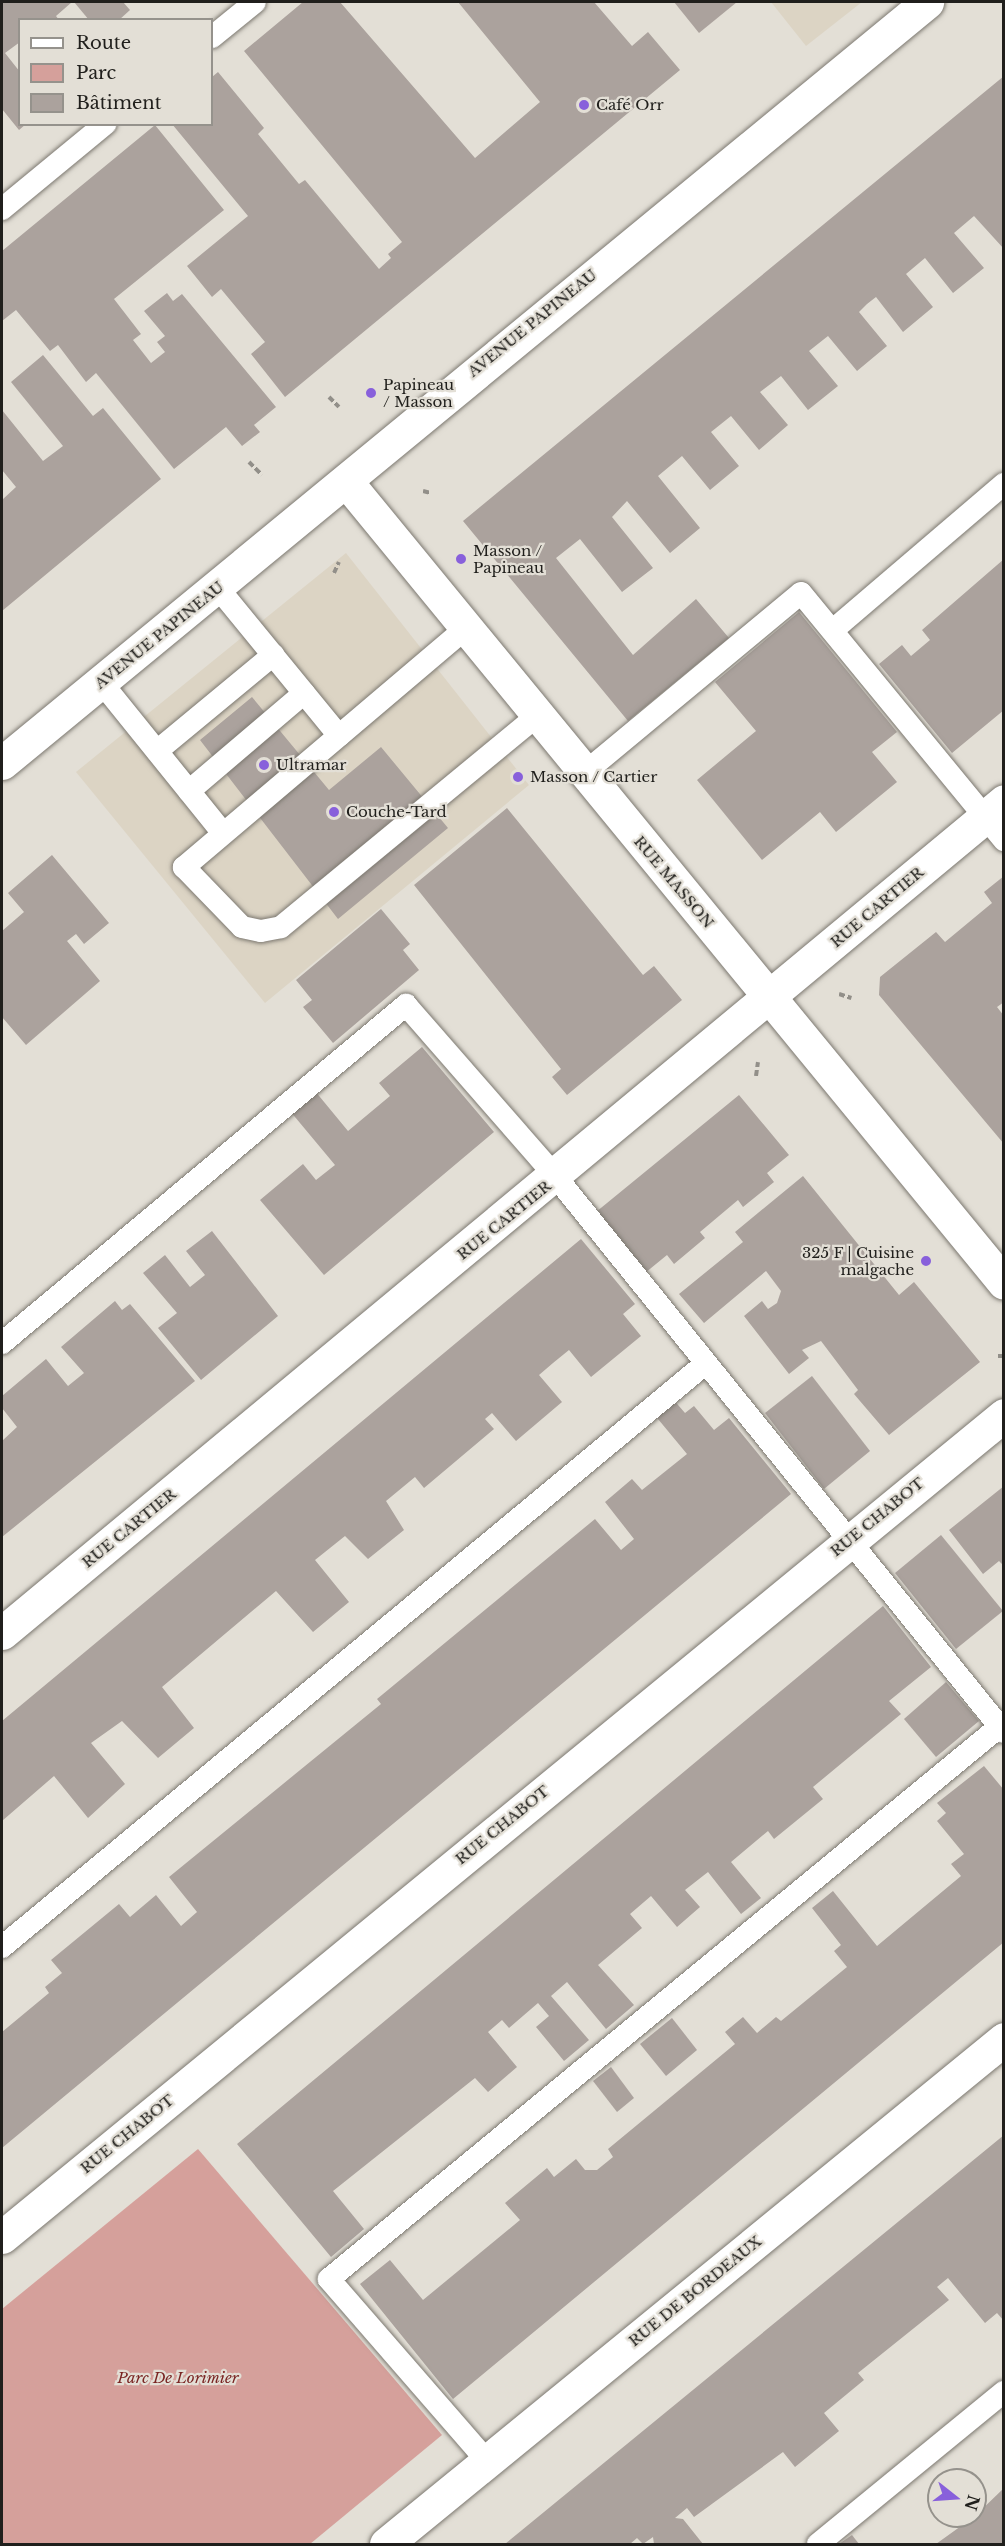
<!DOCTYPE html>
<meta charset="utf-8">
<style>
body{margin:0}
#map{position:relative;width:1005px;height:2546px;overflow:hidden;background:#e3dfd6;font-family:"Libre Baskerville",serif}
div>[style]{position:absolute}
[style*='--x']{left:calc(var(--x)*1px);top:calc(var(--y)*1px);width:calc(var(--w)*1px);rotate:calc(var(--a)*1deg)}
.built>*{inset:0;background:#dcd4c4}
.green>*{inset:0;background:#d5a09b}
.building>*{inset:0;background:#aba29d}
.path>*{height:4px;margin-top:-2px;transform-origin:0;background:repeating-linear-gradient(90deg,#928f89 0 6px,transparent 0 9px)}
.roads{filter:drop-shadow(0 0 2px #7c7870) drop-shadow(0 0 2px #7c7870)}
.service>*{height:22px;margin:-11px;padding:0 11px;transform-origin:11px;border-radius:11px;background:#fff}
.minor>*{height:33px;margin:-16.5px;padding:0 16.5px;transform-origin:16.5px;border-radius:16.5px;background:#fff}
.secondary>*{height:33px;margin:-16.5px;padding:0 16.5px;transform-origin:16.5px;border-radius:16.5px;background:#fff}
.dots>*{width:16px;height:16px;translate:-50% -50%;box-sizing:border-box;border:3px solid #e3dfd6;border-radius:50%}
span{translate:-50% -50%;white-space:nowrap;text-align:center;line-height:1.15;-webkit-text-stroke:4.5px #e3dfd6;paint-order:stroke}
.poi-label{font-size:15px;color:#201f1c}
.left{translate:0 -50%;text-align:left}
.right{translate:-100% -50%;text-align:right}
.street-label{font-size:15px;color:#201f1c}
.park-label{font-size:15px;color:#7a2523;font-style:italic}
.frame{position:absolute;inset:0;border:3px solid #201f1c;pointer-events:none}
.legend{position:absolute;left:18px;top:18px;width:195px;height:108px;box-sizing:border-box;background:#e3dfd6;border:2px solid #95928c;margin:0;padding:8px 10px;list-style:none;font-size:18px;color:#201f1c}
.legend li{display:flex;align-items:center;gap:12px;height:30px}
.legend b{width:30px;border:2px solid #95928c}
.north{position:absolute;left:927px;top:2468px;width:60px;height:60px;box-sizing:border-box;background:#e3dfd6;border:2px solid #95928c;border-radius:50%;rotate:107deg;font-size:16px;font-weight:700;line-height:24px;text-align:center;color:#201f1c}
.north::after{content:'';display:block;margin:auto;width:21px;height:27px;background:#8860db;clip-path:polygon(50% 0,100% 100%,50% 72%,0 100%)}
</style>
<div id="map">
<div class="built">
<div style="clip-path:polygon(771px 2px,862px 2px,806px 46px)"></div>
<div style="clip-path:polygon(346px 553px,529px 785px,265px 1003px,76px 772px)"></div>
</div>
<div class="green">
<div style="clip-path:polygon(198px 2149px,442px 2435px,310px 2544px,2px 2544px,2px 2309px)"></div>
</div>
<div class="building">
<div style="clip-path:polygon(2px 2px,72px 2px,56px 16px,59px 20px,20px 20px,20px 42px,5px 53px,20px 72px,20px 124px,26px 124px,19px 130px,2px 109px)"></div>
<div style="clip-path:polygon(74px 2px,123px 2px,130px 10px,119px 20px,89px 20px)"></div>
<div style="clip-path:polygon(303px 2px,340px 2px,475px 158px,540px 102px,458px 2px,594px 2px,632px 46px,648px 32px,680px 70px,285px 397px,251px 354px,265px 342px,221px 289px,212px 297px,187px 266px,248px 216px,172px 124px,212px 124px,212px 77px,218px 72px,264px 128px,258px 134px,299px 184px,305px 180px,379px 269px,391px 258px,388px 254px,402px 242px,244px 51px)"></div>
<div style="clip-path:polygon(674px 2px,737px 2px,699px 33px)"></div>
<div style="clip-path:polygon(1004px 76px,1004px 249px,974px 216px,954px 233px,984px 268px,953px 293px,925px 258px,906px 274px,933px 307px,903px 332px,876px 297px,867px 304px,859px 312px,887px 346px,857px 371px,828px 336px,809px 351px,838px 386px,808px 410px,781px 376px,760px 392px,788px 425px,759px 450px,731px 416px,711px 432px,739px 466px,710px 490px,682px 456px,658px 476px,700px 528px,670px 553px,627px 501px,612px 517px,653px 568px,622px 592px,580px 539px,556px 558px,633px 655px,696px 599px,729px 638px,628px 721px,463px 521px)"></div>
<div style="clip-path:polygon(155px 125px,224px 210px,114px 299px,141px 334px,133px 340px,151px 363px,165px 352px,157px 342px,165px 336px,144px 311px,167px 293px,173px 301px,182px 294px,276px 407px,254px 425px,260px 432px,242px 446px,226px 427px,174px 469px,96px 373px,86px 382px,58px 345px,50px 351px,16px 310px,2px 321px,2px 251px)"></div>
<div style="clip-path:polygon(43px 355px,93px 416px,103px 408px,161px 479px,2px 611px,2px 500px,16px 487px,2px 470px,2px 410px,43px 461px,63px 446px,11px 382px)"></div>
<div style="clip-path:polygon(1004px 559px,1004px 710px,952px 753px,879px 664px,902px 645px,911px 656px,930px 640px,922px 630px)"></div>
<div style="clip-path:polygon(799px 612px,897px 732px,872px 752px,897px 782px,836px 832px,820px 812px,762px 860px,697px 780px,756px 731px,715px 682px)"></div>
<div style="clip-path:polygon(252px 697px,329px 790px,381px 747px,448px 828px,338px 919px,200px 740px)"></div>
<div style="clip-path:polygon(507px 808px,643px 975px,654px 966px,682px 1000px,567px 1095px,552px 1077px,561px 1069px,414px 885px)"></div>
<div style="clip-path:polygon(52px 855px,109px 923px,84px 944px,76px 934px,67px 941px,100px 981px,26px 1045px,2px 1017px,2px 931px,24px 912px,8px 893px)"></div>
<div style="clip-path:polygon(1004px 876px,1004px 1002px,997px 1007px,1004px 1016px,1004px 1144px,879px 995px,880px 977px,936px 932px,945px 942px,992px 903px,984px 892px)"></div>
<div style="clip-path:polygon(381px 909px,410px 944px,403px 950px,419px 970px,333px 1043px,303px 1007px,312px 1000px,296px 980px)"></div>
<div style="clip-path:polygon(422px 1047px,494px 1132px,324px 1275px,260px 1200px,303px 1164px,316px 1180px,335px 1165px,290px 1111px,315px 1091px,348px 1131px,390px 1096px,379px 1083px)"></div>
<div style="clip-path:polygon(739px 1095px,789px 1155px,767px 1173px,774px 1182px,743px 1207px,738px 1200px,700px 1232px,705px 1238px,674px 1264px,667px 1255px,645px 1273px,596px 1212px)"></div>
<div style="clip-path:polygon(803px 1176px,899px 1295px,914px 1282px,980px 1362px,889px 1435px,854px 1394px,858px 1390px,821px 1341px,802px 1350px,809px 1358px,789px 1374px,744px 1316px,762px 1301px,768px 1309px,777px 1303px,781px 1291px,766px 1271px,704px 1323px,679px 1294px,743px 1242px,735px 1232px)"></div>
<div style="clip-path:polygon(212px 1231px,278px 1316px,201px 1380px,158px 1328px,177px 1313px,143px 1273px,165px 1255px,190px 1287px,205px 1275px,186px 1251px)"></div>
<div style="clip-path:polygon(581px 1239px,635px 1304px,623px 1314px,641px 1336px,591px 1377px,569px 1350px,553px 1363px,539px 1375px,562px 1402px,516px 1441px,492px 1413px,485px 1419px,494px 1429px,424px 1488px,415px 1477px,386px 1501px,404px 1530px,368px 1559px,345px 1536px,315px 1560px,349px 1602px,313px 1632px,276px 1591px,162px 1687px,194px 1728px,158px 1758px,122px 1721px,91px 1743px,125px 1784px,88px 1818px,54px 1776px,2px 1821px,2px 1721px)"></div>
<div style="clip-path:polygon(115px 1301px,122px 1310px,130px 1304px,195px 1381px,2px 1537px,2px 1441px,17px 1427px,2px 1408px,2px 1396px,46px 1359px,68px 1386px,84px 1373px,61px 1347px)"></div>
<div style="clip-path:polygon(812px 1376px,870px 1451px,824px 1489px,765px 1413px)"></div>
<div style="clip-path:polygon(672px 1398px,685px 1413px,694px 1406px,714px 1430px,729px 1418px,791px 1494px,2px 2148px,2px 2032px,49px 1993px,45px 1987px,62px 1973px,51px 1960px,119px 1904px,130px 1917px,156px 1895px,181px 1926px,197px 1912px,169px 1877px,381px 1704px,377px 1699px,595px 1519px,621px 1550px,634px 1539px,605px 1502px,632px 1479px,642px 1490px,687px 1454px,653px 1413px)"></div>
<div style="clip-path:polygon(1004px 1486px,1004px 1566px,999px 1561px,983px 1574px,949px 1530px)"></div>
<div style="clip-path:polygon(941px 1535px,1003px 1611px,956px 1649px,895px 1573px)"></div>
<div style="clip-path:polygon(883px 1606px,931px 1667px,889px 1701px,901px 1714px,813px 1787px,823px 1799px,774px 1839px,768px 1831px,731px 1862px,761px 1898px,741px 1914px,708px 1872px,685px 1890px,700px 1907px,677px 1927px,651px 1896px,630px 1914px,642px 1928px,598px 1965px,634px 2005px,606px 2029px,567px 1982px,551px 1996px,589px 2040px,564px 2061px,536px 2027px,549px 2016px,538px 2003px,509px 2028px,502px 2020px,488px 2032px,517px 2067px,488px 2092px,475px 2078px,333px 2191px,364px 2229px,331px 2257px,237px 2144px)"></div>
<div style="clip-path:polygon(946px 1682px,979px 1721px,936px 1757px,904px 1719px)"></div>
<div style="clip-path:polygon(984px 1766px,1004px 1790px,1004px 1942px,453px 2399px,360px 2284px,390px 2260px,423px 2300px,520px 2220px,505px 2203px,547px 2168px,554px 2177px,576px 2159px,585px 2170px,597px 2170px,613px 2157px,608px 2149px,735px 2044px,725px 2032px,743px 2017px,757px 2033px,776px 2017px,781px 2021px,847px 1967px,834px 1951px,841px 1945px,812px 1908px,833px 1891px,877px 1946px,961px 1876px,951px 1864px,964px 1854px,937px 1821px,946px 1813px,937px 1803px)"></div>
<div style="clip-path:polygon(672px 2018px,697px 2050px,666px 2076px,640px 2044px)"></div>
<div style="clip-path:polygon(611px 2067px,634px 2098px,617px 2112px,593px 2081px)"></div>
<div style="clip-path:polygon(1004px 2135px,1004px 2321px,997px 2313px,985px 2323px,948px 2278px,937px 2287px,949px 2300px,858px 2373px,864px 2380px,824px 2413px,839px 2431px,795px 2467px,783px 2452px,694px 2517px,687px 2508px,675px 2518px,683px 2519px,703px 2544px,654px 2544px,653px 2537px,643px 2544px,637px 2538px,630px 2544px,505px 2544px)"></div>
<div style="clip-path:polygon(1004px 2488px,1004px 2544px,936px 2544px,975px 2516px)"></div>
<div style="clip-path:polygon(852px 2535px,859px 2544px,839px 2544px)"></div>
</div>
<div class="path">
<div style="--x:329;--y:397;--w:14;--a:45"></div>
<div style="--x:249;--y:462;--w:18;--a:45"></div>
<div style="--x:423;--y:491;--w:8;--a:14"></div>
<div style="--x:334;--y:573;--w:12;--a:-66"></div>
<div style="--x:839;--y:994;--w:13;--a:18"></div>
<div style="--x:756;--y:1076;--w:14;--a:-82"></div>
<div style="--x:998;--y:1356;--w:6;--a:0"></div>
</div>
<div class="roads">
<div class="service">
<div style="--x:212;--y:37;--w:55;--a:-39.1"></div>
<div style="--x:2;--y:209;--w:134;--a:-39.5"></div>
<div style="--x:218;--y:588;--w:191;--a:50.7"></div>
<div style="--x:466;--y:628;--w:370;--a:139.7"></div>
<div style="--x:184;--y:867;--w:83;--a:46"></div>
<div style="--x:242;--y:927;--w:19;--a:12"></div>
<div style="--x:261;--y:931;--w:20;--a:-11"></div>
<div style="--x:281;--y:927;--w:332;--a:-39.5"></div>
<div style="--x:833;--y:630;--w:225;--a:-40.5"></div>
<div style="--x:101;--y:682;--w:194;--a:51.1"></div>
<div style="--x:157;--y:751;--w:151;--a:-39.6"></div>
<div style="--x:583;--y:774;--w:283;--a:-39.7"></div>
<div style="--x:801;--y:593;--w:320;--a:50.6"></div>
<div style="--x:189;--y:791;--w:151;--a:-40.4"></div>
<div style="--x:2;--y:1343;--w:527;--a:-39.92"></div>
<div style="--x:406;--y:1005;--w:228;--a:48.9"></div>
<div style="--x:556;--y:1177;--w:713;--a:51.09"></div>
<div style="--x:2;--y:1947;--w:913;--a:-39.67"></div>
<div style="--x:487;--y:2461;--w:241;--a:-131"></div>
<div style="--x:329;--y:2279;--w:868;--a:-39.48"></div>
<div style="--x:818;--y:2544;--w:240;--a:-39.3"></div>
</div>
<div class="minor">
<div style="--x:346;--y:481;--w:1037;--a:50.63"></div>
<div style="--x:2;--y:1633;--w:1302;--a:-39.7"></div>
<div style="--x:2;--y:2237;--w:1296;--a:-39.36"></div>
<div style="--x:386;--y:2544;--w:798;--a:-39.25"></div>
</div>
<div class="secondary">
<div style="--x:2;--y:763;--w:1198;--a:-39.44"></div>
</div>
</div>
<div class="dots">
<div style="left:584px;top:105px;background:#8860db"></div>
<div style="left:371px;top:393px;background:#8860db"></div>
<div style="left:461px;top:559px;background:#8860db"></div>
<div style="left:264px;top:765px;background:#8860db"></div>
<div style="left:518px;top:777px;background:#8860db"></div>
<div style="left:334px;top:812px;background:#8860db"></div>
<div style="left:926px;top:1261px;background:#8860db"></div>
</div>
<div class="poi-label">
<span class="left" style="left:596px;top:105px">Café Orr</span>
<span class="left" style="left:383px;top:393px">Papineau<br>/ Masson</span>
<span class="left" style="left:473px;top:559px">Masson /<br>Papineau</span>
<span class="left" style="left:276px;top:765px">Ultramar</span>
<span class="left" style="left:530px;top:777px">Masson / Cartier</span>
<span class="left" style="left:346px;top:812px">Couche-Tard</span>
<span class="right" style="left:914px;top:1261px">325 F | Cuisine<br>malgache</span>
</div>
<div class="street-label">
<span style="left:532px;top:323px;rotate:-39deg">AVENUE PAPINEAU</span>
<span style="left:159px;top:635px;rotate:-39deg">AVENUE PAPINEAU</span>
<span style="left:674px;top:882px;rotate:50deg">RUE MASSON</span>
<span style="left:877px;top:907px;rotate:-40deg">RUE CARTIER</span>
<span style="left:504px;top:1220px;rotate:-39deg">RUE CARTIER</span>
<span style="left:877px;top:1517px;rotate:-39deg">RUE CHABOT</span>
<span style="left:129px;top:1528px;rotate:-39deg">RUE CARTIER</span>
<span style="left:502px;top:1825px;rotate:-39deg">RUE CHABOT</span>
<span style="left:127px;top:2134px;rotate:-39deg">RUE CHABOT</span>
<span style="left:695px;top:2291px;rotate:-39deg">RUE DE BORDEAUX</span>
</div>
<div class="park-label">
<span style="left:178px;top:2378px">Parc De Lorimier</span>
</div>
<div class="frame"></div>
<ul class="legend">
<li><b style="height:8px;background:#fff"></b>Route</li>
<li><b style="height:16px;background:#d5a09b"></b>Parc</li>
<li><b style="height:16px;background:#aba29d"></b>Bâtiment</li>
</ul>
<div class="north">N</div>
</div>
